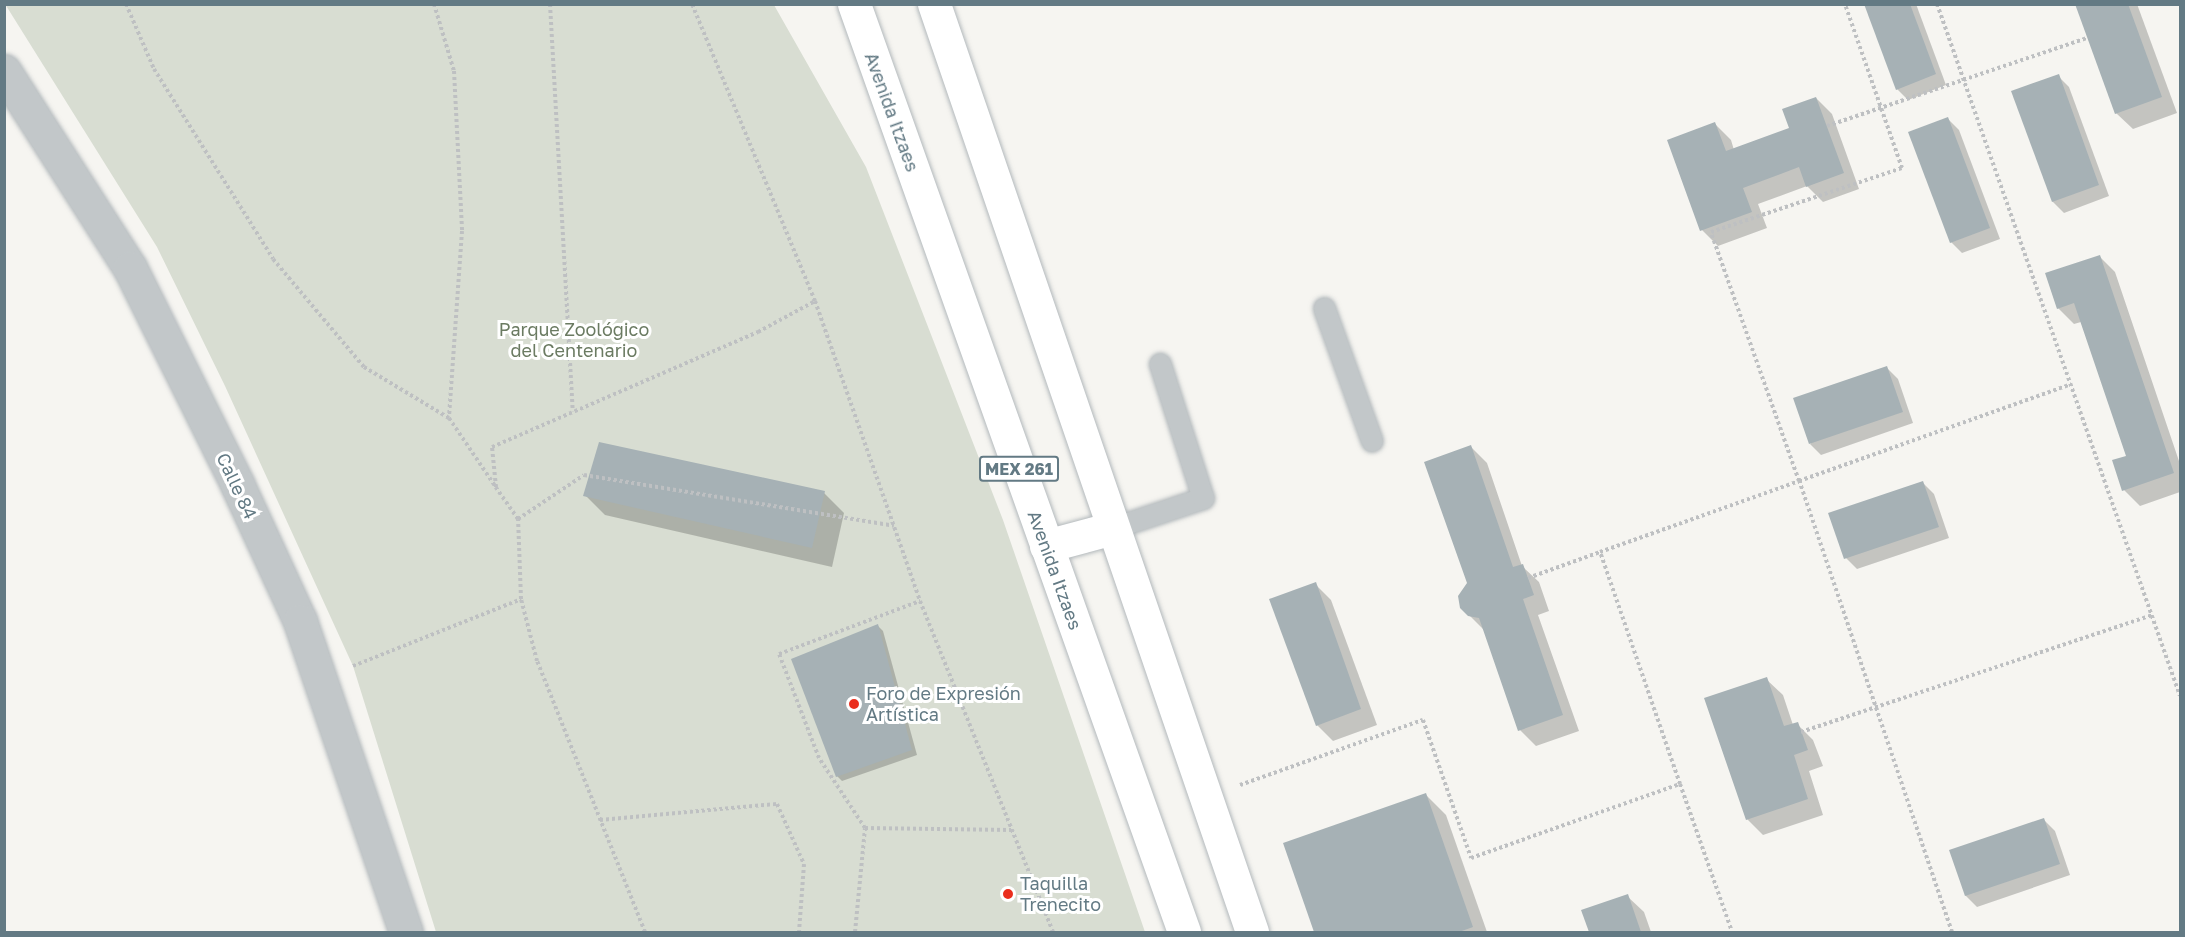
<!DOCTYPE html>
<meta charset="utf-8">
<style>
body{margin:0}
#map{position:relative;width:2185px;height:937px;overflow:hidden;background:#f6f5f1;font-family:"Golos Text",sans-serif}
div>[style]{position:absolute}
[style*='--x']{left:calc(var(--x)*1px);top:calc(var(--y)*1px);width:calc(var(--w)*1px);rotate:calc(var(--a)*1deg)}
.green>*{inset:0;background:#d8ddd2}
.shadow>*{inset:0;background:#0003}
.building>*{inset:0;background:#a6b1b5}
.path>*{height:4px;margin-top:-2px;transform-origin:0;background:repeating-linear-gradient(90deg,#bec0c2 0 3px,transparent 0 6px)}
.roads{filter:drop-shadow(0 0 2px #b3b9bc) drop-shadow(0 0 2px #b3b9bc)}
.service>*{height:21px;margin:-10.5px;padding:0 10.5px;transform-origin:10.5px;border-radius:10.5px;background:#c2c7c9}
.minor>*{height:33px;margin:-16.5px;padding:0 16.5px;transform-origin:16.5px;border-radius:16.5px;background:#c2c7c9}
.primary>*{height:33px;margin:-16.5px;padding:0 16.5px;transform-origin:16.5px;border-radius:16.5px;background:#fff}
.dots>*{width:16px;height:16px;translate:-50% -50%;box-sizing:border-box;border:3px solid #fff;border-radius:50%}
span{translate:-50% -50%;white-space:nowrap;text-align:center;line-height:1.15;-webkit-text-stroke:6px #fff;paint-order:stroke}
.shield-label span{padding:2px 4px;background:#fff;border:2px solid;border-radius:4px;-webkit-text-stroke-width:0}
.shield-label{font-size:16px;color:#637a84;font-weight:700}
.street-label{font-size:18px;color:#637a84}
.park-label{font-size:18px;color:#6b7b62}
.poi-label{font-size:18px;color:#637a84}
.left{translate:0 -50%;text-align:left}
.frame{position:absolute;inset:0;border:6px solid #637a84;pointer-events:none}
</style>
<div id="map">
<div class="green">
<div style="clip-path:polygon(5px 4px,774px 5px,866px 167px,1003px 520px,1145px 932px,436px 932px,353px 666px,225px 386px,157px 247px)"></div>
</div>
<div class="shadow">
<div style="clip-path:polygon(1865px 4px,1916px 4px,1946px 85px,1908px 100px,1897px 89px)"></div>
<div style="clip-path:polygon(2077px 4px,2137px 4px,2177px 113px,2133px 129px,2116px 113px)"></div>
<div style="clip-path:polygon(2058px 76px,2069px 87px,2109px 196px,2064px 213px,2053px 202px)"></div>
<div style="clip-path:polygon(1816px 98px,1832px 114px,1859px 189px,1823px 202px,1807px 186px,1758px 204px,1767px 228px,1718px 246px,1702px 230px,1715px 124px,1731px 140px,1734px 150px,1791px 129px)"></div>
<div style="clip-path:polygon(1948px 119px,1959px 130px,2000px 239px,1962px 253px,1951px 242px)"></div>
<div style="clip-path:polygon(2099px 256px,2115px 272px,2180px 464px,2180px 492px,2140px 506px,2124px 490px,2128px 457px,2081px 322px,2074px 324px,2058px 308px)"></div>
<div style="clip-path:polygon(1887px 368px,1898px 379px,1913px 423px,1821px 455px,1810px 444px)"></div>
<div style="clip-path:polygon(1471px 447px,1487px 463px,1522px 566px,1539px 582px,1549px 611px,1538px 615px,1579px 731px,1536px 746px,1520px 730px,1485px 631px,1461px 607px,1468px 583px)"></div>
<div style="clip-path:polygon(1923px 483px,1934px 494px,1949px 538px,1857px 569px,1846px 558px)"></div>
<div style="clip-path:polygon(824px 493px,844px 513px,832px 567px,605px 515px,585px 495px)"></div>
<div style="clip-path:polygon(1315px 584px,1331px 600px,1377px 725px,1333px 741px,1317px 725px)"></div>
<div style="clip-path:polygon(878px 626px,883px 631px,917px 755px,842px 781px,837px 776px)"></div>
<div style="clip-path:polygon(1766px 679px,1783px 695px,1793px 725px,1797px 724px,1813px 740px,1823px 766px,1809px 771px,1823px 815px,1763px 835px,1747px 819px)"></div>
<div style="clip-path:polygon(1426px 795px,1446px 815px,1487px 932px,1315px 932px,1284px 844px)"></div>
<div style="clip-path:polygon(2044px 820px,2055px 831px,2070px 875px,1977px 907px,1966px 896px,1951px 851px)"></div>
<div style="clip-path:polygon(1627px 896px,1644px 912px,1651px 932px,1591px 932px,1583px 911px)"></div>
</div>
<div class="building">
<div style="clip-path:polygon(1864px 4px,1910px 4px,1936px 74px,1896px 90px)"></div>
<div style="clip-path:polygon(2075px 4px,2128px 4px,2162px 97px,2115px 114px)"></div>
<div style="clip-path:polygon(2059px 74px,2099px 185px,2052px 202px,2011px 91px)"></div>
<div style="clip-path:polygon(1816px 97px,1844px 173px,1806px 187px,1799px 167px,1743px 188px,1752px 212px,1700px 231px,1667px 140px,1715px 122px,1726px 151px,1789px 128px,1782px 109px)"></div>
<div style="clip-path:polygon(1948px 117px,1990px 228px,1950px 243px,1908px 132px)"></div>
<div style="clip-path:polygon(2100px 255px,2174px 473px,2122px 491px,2112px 460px,2126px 456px,2074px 303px,2057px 309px,2045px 273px)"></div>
<div style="clip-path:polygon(1887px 366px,1903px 412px,1809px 444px,1793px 398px)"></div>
<div style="clip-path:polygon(599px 442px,825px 491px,812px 548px,583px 496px)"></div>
<div style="clip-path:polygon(1471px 445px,1513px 567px,1523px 564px,1534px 595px,1523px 599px,1563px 715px,1518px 731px,1479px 618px,1468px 616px,1460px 608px,1458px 596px,1467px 583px,1424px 462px)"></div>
<div style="clip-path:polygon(1923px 481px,1939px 527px,1844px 559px,1828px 513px)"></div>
<div style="clip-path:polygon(1316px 582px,1361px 709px,1316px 726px,1269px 599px)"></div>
<div style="clip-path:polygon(878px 624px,912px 750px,836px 777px,791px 659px)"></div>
<div style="clip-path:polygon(1767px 677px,1784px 726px,1798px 722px,1808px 750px,1794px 755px,1808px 799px,1746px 820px,1704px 698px)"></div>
<div style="clip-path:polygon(1426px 793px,1473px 927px,1459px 932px,1314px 932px,1283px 843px)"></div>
<div style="clip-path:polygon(2044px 818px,2060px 864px,1965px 896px,1949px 850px)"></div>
<div style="clip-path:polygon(1628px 894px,1641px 932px,1589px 932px,1581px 910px)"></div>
</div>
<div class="path">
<div style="--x:126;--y:4;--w:71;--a:66.7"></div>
<div style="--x:154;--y:69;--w:224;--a:57.9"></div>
<div style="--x:273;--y:259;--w:141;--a:49.9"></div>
<div style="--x:364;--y:367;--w:99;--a:31"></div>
<div style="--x:449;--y:418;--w:82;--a:55.9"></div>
<div style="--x:434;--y:4;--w:70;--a:73.4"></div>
<div style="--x:454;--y:71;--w:160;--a:87.1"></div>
<div style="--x:462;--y:231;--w:187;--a:94"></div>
<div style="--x:550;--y:4;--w:408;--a:86.8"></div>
<div style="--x:1937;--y:4;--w:733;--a:70.65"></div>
<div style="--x:1827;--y:126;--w:274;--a:-18.7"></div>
<div style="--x:815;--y:301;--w:318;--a:70.7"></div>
<div style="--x:920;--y:601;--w:357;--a:68.1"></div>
<div style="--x:518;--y:519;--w:79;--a:-33.7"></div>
<div style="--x:584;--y:475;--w:314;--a:9.3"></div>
<div style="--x:1528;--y:578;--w:77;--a:-19.9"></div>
<div style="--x:353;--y:666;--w:181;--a:-21.7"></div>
<div style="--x:1801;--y:732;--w:370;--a:-18.4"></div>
<div style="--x:1680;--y:784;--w:157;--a:70.6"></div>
<div style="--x:1240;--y:785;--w:194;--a:-19.6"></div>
<div style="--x:1423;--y:720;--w:146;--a:70.8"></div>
<div style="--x:1471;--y:858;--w:222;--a:-19.5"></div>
<div style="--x:1680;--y:784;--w:245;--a:-109"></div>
<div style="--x:1600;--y:552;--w:211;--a:-19.6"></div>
<div style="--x:1799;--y:481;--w:264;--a:-109.5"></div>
<div style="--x:1711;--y:232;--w:201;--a:-18.5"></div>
<div style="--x:1902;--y:168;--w:174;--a:-109.2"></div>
<div style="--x:600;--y:820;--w:178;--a:-5.2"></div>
<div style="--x:777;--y:804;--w:66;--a:65.8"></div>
<div style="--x:804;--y:864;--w:68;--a:94.2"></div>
<div style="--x:865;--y:828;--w:146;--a:0.8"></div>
<div style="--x:645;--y:932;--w:292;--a:-111.7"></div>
<div style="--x:537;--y:661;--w:64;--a:-104.5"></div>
<div style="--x:521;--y:599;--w:80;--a:-92.1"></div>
<div style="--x:518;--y:519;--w:39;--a:-125"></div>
<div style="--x:496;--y:487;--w:40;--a:-95.7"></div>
<div style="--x:492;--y:447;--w:290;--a:-23.4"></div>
<div style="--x:758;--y:332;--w:65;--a:-28.5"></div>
<div style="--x:815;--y:301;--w:321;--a:-112.5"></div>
<div style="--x:855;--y:932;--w:104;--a:-84.5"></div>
<div style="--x:865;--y:828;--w:84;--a:-123.3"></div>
<div style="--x:819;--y:758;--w:111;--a:-111"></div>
<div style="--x:779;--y:654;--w:151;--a:-20.6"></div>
<div style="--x:1952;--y:932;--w:476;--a:-108.7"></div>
<div style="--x:1799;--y:481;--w:289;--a:-19.6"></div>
</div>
<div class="roads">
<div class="service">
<div style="--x:1324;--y:308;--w:141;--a:70.2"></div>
<div style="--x:1113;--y:528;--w:95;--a:-18.4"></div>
<div style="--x:1203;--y:498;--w:141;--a:-107.8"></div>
</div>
<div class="minor">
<div style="--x:4;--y:71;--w:234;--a:57.4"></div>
<div style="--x:130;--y:268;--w:241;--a:63.6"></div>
<div style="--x:237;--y:484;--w:151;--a:65.3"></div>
<div style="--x:300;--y:621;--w:329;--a:71.2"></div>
</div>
<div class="primary">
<div style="--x:854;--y:4;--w:985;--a:70.42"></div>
<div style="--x:934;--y:4;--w:981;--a:71.08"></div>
<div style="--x:1046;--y:546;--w:69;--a:-15"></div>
</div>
</div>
<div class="dots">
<div style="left:854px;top:704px;background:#ea2e1d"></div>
<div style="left:1008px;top:894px;background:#ea2e1d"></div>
</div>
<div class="shield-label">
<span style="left:1019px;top:469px">MEX 261</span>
</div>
<div class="street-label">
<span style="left:892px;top:112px;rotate:70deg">Avenida Itzaes</span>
<span style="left:237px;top:486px;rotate:65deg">Calle 84</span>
<span style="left:1055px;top:570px;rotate:70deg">Avenida Itzaes</span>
</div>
<div class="park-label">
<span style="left:574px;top:340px">Parque Zoológico<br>del Centenario</span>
</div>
<div class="poi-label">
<span class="left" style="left:866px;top:704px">Foro de Expresión<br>Artística</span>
<span class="left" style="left:1020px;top:894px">Taquilla<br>Trenecito</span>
</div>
<div class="frame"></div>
</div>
